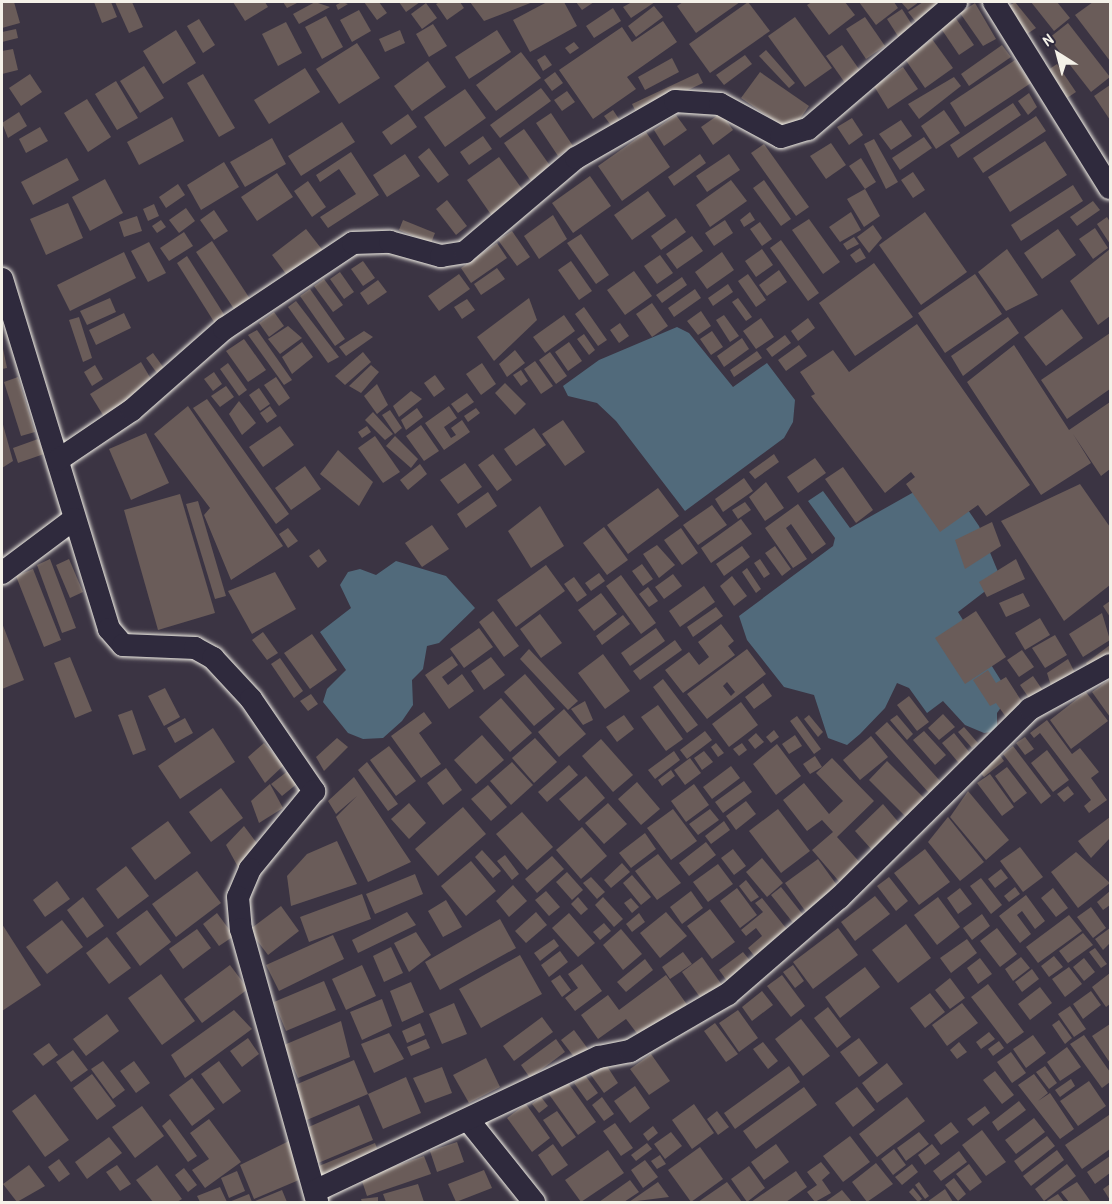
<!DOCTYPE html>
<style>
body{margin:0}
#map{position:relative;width:1112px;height:1204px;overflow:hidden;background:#3b3443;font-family:"Patrick Hand",sans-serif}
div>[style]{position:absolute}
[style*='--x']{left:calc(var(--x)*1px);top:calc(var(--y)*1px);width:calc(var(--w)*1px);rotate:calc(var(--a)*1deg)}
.water>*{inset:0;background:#516a7b}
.building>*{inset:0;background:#6a5c59}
.roads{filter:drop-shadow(0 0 2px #f4f1e8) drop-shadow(0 0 2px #f4f1e8)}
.minor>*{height:22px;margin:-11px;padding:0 11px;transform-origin:11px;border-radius:11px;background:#2f2a3d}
span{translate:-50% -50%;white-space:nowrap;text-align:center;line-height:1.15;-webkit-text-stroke:4.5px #2f2a3d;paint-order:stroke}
.frame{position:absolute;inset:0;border:3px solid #f4f1e8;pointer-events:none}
.north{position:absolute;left:1028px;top:24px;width:60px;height:60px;-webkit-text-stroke:4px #2f2a3d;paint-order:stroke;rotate:324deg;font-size:16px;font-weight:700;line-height:24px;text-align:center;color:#f4f1e8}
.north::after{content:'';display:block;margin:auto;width:21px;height:27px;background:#f4f1e8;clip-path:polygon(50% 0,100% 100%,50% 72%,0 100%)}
</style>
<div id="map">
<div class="water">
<div style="clip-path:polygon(677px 327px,689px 333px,733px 387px,767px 363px,795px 400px,793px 422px,784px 438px,685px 511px,616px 421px,597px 403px,568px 396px,563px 386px,599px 360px)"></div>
<div style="clip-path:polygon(944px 475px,979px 526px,1001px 579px,958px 612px,1010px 695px,997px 713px,997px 731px,984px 733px,965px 725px,943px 701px,927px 713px,909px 688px,897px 683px,885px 708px,860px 734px,847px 745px,828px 738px,814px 695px,784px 687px,747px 640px,739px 616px,833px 546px,835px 538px,808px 501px,823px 491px,850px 528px)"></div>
<div style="clip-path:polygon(396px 561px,446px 576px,475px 608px,439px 643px,427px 646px,423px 669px,412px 680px,413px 705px,402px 721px,383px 738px,363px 739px,348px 733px,323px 702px,327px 689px,346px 670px,320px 632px,351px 608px,340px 585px,348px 572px,360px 569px,376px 575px)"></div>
</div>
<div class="building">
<div style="clip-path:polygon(2px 2px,14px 2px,20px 23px,2px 28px)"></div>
<div style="clip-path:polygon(94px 2px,111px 2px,117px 17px,102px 23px)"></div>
<div style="clip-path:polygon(115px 2px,132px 2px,143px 27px,129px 33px)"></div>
<div style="clip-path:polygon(233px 2px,265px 2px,268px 7px,245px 21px)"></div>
<div style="clip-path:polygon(283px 2px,299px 2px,287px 8px)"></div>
<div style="clip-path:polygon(315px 2px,330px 7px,299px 24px,293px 14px)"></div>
<div style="clip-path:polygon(342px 2px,348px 4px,338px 10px,336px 5px)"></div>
<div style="clip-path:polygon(364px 2px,379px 2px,387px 13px,377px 20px)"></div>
<div style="clip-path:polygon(399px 2px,420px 2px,406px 12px)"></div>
<div style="clip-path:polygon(440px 2px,460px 2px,464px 8px,447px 20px,436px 4px)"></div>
<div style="clip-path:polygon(470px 2px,533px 2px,484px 21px)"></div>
<div style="clip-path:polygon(547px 2px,564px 2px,577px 26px,530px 52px,513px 20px)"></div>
<div style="clip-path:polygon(576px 2px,594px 2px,582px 10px)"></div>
<div style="clip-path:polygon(632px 2px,655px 2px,631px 18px,623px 7px)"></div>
<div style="clip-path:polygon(683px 2px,740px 2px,696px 33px,677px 6px)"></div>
<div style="clip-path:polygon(748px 2px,770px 31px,710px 73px,689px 44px)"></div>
<div style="clip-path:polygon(812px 2px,845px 2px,855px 15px,829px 35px,807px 5px)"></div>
<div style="clip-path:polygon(859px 2px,894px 2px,898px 8px,876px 25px)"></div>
<div style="clip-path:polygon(901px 2px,919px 2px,908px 10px)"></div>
<div style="clip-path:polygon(923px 2px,936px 2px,942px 10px,919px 26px,908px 12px)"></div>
<div style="clip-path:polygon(1015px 2px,1036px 28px,1021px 38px,1003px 10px)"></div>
<div style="clip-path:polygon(1031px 2px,1057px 2px,1070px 18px,1054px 31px)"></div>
<div style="clip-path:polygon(1093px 2px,1110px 2px,1110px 61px,1075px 15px)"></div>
<div style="clip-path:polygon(426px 3px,437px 18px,422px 29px,411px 14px)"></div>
<div style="clip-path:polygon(975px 3px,996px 39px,983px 46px,960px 13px)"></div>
<div style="clip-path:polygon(654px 6px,663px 17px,636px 37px,628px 26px)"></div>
<div style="clip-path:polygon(613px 8px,621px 21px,594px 38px,586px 26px)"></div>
<div style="clip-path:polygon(902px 9px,916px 31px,901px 41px,887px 19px)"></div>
<div style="clip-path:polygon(359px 10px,371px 31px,352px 42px,340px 20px)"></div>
<div style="clip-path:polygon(326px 16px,343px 47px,322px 59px,305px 27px)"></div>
<div style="clip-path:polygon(795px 17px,832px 68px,805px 87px,768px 36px)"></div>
<div style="clip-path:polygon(865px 17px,885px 46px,866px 59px,846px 29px)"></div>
<div style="clip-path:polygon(955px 17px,974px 45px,959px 55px,940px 27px)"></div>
<div style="clip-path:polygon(199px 19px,215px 45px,203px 53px,187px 26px)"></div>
<div style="clip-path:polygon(663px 21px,677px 42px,627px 77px,636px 89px,593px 119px,559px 70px,622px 27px,632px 42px)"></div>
<div style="clip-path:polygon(286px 22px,302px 53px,278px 66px,262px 34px)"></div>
<div style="clip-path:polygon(1068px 23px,1110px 77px,1091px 92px,1049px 38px)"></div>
<div style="clip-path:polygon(433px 24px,447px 46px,429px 57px,416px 34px)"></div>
<div style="clip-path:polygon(16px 29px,18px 38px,2px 42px,2px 32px)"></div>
<div style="clip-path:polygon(176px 30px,196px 63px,163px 84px,143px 51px)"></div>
<div style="clip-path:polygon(400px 30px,405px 43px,385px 52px,379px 39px)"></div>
<div style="clip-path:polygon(497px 30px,511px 52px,469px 79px,455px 57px)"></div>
<div style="clip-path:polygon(932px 39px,953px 68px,925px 88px,905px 59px)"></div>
<div style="clip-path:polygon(574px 42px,579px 48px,570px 54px,565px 48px)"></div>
<div style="clip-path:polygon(357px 43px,380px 78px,339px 104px,316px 69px)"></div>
<div style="clip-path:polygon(842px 45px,866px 79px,850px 90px,826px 56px)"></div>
<div style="clip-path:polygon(1002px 45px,1011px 57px,969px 86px,961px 74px)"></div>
<div style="clip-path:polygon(13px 49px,18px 70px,2px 74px,2px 51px)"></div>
<div style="clip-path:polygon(766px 50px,795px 83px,789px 88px,759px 56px)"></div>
<div style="clip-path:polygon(521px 52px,541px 78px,496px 111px,476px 85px)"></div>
<div style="clip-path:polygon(545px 55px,552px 65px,543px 71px,537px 60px)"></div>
<div style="clip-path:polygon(745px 55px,752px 64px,724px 85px,716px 75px)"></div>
<div style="clip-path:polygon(672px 58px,679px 72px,645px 90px,638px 77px)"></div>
<div style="clip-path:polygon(1015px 60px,1031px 83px,965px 127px,950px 103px)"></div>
<div style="clip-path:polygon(428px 61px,446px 87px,412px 111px,394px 86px)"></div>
<div style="clip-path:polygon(1057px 64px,1076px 92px,1061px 102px,1042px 74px)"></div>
<div style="clip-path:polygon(144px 66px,164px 98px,140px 113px,120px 81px)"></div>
<div style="clip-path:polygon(903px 67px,918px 89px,888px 109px,874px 86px)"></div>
<div style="clip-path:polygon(305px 68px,320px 92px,269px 124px,254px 100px)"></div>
<div style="clip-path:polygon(555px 72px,563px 83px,552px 91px,544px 80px)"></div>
<div style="clip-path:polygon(760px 72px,809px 106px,791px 132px,741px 98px)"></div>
<div style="clip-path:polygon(698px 73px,703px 83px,637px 114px,632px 104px)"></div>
<div style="clip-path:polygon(30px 74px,42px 92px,21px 106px,9px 88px)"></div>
<div style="clip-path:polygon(203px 74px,235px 128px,219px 137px,187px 83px)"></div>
<div style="clip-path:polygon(954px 77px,961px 86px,919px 119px,908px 104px)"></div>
<div style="clip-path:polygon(116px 81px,138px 118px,117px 130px,95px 94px)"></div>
<div style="clip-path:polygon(1110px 85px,1110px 120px,1094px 96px)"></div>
<div style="clip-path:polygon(541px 88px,551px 101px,500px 138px,490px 125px)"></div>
<div style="clip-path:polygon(465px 89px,486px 118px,445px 147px,424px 117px)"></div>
<div style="clip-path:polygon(567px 91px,575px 102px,562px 111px,554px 100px)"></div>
<div style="clip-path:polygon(1029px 93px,1037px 107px,1028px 115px,1018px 101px)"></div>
<div style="clip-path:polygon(87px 99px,111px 137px,88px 152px,64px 113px)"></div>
<div style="clip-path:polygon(1013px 103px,1021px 115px,958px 158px,950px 145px)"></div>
<div style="clip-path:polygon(613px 110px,621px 122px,613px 128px,604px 116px)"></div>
<div style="clip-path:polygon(944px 110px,960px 133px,936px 149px,921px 126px)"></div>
<div style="clip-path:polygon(19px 112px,27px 126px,8px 138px,2px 123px)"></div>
<div style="clip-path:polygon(551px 113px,573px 146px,558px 156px,536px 123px)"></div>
<div style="clip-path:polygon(721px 113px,733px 130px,713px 145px,701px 127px)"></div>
<div style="clip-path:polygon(408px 114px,417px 127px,391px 145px,382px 132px)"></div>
<div style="clip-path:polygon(676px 115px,687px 130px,664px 146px,654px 130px)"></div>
<div style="clip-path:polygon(1036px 116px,1046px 131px,983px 173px,973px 158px)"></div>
<div style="clip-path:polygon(172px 117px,184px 141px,139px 165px,127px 142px)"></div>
<div style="clip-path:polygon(852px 118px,863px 135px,849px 145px,837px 127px)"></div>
<div style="clip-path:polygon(901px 120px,912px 136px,891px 150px,879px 134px)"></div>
<div style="clip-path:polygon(342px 122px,355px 142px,301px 176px,288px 156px)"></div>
<div style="clip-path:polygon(40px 127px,48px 141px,26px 153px,19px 139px)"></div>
<div style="clip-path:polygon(524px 129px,551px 167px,531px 181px,504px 143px)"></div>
<div style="clip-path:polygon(646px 132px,670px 167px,622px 201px,598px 166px)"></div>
<div style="clip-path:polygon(483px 136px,492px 149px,469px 165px,460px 152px)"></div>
<div style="clip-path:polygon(924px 137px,932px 148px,900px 170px,892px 158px)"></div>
<div style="clip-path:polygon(272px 138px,286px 164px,245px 187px,230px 162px)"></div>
<div style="clip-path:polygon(874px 139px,898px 182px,886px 189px,864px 144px)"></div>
<div style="clip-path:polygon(1045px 141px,1067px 175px,1010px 212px,988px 177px)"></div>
<div style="clip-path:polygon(831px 143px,846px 165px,826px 179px,810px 156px)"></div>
<div style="clip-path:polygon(764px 144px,809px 207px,796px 216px,751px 153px)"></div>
<div style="clip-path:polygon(429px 148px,449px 175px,438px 183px,418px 157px)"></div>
<div style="clip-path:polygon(351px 152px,379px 195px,328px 228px,320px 217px,356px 194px,339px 169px,320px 182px,316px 175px)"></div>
<div style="clip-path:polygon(405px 154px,420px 176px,387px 197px,373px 175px)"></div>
<div style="clip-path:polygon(700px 154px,706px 163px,674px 186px,668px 177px)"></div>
<div style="clip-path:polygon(729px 154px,740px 170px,707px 192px,696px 176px)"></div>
<div style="clip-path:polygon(499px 157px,525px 193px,492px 216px,467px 180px)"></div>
<div style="clip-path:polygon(67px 158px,79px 180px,33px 205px,21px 182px)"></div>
<div style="clip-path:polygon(861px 158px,876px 182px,865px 189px,849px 166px)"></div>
<div style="clip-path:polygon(224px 162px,239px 187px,201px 210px,187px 185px)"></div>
<div style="clip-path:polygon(913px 172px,925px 190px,913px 198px,901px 180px)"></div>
<div style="clip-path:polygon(277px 173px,293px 197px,257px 221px,241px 197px)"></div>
<div style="clip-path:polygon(590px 176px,611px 206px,573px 233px,552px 203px)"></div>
<div style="clip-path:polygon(105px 179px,123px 213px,90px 231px,72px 197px)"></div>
<div style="clip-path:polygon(731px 180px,747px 201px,710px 227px,696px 205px)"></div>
<div style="clip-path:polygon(764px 180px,791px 219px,781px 226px,753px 188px)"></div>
<div style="clip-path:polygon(308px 181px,326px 207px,312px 217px,294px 191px)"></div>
<div style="clip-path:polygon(178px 184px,185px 195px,166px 208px,159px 197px)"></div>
<div style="clip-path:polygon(1073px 185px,1083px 201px,1021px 241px,1011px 225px)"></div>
<div style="clip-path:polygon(865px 189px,880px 216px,864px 227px,847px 199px)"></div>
<div style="clip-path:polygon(648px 191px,666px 216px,632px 240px,614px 215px)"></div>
<div style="clip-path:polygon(447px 200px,467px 226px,456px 235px,436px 209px)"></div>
<div style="clip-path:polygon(1093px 201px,1100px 210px,1077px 226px,1070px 217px)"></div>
<div style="clip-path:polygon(68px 203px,83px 238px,46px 255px,30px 219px)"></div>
<div style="clip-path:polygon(154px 204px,159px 216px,148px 221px,143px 209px)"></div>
<div style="clip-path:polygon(186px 208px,195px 221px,179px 233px,169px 220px)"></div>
<div style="clip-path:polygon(214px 210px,228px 231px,214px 240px,200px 220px)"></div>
<div style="clip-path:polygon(750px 212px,755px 220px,744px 227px,740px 220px)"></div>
<div style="clip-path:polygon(851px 212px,861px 230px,840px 242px,829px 227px)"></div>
<div style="clip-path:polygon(925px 212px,967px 272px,921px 305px,879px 245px)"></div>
<div style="clip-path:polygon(553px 215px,567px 239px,539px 259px,524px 236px)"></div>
<div style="clip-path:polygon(137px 216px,142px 231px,124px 237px,119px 222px)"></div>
<div style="clip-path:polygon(1107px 217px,1110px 222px,1110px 244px,1097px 224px)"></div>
<div style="clip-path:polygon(676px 218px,686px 232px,661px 250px,651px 236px)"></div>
<div style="clip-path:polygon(809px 219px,840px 262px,823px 274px,792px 230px)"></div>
<div style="clip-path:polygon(161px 220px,166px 227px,157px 233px,152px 226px)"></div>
<div style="clip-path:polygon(403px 220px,435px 233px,431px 243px,399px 230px)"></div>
<div style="clip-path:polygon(725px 220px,733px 233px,714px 246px,705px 233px)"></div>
<div style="clip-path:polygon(760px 222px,772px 239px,762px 246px,750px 229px)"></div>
<div style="clip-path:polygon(873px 225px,882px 238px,869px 253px,857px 237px)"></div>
<div style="clip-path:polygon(1095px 228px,1108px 248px,1093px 259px,1079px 239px)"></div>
<div style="clip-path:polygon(306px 229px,324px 252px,289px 278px,272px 255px)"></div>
<div style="clip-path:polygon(1058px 229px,1076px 255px,1042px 279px,1024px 253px)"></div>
<div style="clip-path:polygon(512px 231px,530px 257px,517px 266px,498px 240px)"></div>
<div style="clip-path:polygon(184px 232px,193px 246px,169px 261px,160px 248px)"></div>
<div style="clip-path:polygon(581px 234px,609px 275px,596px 284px,567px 243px)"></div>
<div style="clip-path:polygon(692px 236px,703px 251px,677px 269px,666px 254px)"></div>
<div style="clip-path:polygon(854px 237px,859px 244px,847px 250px,843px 244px)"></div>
<div style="clip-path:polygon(781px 240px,819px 293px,808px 301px,770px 248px)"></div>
<div style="clip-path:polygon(212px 241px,254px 305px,238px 315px,196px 252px)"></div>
<div style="clip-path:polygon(149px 242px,166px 273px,148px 282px,131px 251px)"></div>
<div style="clip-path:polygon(497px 243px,507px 258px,471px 283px,461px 268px)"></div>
<div style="clip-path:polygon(860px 248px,866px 258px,856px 263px,850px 255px)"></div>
<div style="clip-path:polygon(762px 249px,773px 265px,756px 277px,745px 261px)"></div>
<div style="clip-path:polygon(1007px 249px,1038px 295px,1006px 311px,978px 272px)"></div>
<div style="clip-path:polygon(1110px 249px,1110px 316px,1098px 325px,1070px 281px)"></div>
<div style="clip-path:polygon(124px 252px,136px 278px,70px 311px,57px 285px)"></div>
<div style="clip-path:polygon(722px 252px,734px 270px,707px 289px,695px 272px)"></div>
<div style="clip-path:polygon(660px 255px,673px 273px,657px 284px,644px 266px)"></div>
<div style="clip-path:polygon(187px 256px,232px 327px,221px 333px,177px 263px)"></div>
<div style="clip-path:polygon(363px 261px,375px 278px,363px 286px,351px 269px)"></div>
<div style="clip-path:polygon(571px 261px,592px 291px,579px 300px,558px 270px)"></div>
<div style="clip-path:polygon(874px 263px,913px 317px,855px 356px,819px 303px)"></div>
<div style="clip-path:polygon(497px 268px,505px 279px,481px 295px,474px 284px)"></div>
<div style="clip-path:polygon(779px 270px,787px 282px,767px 296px,759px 285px)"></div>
<div style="clip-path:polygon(634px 271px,652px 296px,625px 315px,607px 290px)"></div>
<div style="clip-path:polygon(340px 272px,354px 292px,344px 299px,330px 279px)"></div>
<div style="clip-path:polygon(459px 274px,470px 289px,439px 311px,428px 296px)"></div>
<div style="clip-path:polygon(748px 274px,766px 300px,756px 307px,738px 281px)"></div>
<div style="clip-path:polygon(975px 274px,1002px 314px,945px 353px,918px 313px)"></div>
<div style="clip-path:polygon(682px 277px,687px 285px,662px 303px,656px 295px)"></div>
<div style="clip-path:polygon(324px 279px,343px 305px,333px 312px,314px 286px)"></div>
<div style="clip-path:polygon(378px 280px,387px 292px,368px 305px,360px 293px)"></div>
<div style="clip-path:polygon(728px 284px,733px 292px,713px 306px,708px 298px)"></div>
<div style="clip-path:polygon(310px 289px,345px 339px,335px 346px,300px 296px)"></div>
<div style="clip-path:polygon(695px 289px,701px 298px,674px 317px,668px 308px)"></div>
<div style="clip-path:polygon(110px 298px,116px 312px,87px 325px,80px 311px)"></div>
<div style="clip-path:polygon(529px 298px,537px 320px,494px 361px,477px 337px)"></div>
<div style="clip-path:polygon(738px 298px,752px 317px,746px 321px,732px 302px)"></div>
<div style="clip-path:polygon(467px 299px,475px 310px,462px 319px,454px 307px)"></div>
<div style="clip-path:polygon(296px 301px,339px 357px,328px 363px,288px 307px)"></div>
<div style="clip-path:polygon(652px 303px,668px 326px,652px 337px,636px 314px)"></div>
<div style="clip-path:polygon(584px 307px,607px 340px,598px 346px,575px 314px)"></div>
<div style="clip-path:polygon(1062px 309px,1083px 338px,1046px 366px,1024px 337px)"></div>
<div style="clip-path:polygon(701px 311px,711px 326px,698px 335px,687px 321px)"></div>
<div style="clip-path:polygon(274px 312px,284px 326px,269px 337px,259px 323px)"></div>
<div style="clip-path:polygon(124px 313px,131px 328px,96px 345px,89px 330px)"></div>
<div style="clip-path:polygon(564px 315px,575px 331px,545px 353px,533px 337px)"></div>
<div style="clip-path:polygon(724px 315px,739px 336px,730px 342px,716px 320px)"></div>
<div style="clip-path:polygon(79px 317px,92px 358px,83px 362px,69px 320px)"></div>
<div style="clip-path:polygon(1008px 317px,1019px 333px,963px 376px,951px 356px)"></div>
<div style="clip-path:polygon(761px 318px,774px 337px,756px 349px,743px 331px)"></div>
<div style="clip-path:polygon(808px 318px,815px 328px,798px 341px,791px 331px)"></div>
<div style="clip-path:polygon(620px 323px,629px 336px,619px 343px,610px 330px)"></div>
<div style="clip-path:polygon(917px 324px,1030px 485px,986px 516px,978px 505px,940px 532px,906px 484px,915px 477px,911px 472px,885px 493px,811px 396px,815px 394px,800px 372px,833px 350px,849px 372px)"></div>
<div style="clip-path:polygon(288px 326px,302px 338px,280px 354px,268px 339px)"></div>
<div style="clip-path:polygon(257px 330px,292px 380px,284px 385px,248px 335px)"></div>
<div style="clip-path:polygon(364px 331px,373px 337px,346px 356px,339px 347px)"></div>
<div style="clip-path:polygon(712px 331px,723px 347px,711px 355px,700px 339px)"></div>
<div style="clip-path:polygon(1110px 333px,1110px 389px,1067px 419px,1041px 380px)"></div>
<div style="clip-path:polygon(584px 334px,595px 350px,589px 355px,577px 339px)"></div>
<div style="clip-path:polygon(785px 335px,791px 343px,772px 357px,766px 349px)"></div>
<div style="clip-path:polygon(742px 338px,749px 349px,724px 367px,717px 356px)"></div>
<div style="clip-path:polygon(244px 339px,266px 370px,248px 382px,226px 351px)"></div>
<div style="clip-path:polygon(302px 342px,313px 357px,292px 374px,282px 357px)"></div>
<div style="clip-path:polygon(569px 342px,582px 361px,568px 371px,555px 352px)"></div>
<div style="clip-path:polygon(2px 344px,7px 368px,2px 369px)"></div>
<div style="clip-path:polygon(799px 345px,807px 356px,786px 371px,778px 360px)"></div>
<div style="clip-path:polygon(1014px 345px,1069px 430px,1110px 402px,1110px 469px,1101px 476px,1073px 434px,1091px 463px,1041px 495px,967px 382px)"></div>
<div style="clip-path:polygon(515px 350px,525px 363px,507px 377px,499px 364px)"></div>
<div style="clip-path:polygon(757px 351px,762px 358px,734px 377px,730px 370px)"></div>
<div style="clip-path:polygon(363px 352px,371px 362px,345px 385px,335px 376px)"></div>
<div style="clip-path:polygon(550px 352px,567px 376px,556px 384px,539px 360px)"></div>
<div style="clip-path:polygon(153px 353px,174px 382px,167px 387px,146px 358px)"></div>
<div style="clip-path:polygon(535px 361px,553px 386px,541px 394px,524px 369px)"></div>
<div style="clip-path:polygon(141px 362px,161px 396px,111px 428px,90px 394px)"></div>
<div style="clip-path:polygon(228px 363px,247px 390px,239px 396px,220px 369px)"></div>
<div style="clip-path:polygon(482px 363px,496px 384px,481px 395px,466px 374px)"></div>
<div style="clip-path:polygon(95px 365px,103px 379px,92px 386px,84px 372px)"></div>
<div style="clip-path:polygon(371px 365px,379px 372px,361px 393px,349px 386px)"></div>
<div style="clip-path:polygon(521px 370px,528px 381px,521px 386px,513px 375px)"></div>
<div style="clip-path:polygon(214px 372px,222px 384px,213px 391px,204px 379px)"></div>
<div style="clip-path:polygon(435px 375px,445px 389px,434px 397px,424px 383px)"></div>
<div style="clip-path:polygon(18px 377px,35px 432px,21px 436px,4px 382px)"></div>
<div style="clip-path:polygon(276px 377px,290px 398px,279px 406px,264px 385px)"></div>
<div style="clip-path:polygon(505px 383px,526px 404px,515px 415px,495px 393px)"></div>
<div style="clip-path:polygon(377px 384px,388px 405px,377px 414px,364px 396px)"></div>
<div style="clip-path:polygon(226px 386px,234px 397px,220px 407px,211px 396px)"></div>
<div style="clip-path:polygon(259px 388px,270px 404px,260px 411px,249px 395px)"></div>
<div style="clip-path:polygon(411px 391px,422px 399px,399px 417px,393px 406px)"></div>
<div style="clip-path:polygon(467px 393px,474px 402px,458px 413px,451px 404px)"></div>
<div style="clip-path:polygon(207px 399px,289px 514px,276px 524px,193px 408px)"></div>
<div style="clip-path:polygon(239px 401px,256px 423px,242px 435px,229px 414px)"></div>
<div style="clip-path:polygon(188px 406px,283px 546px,231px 580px,204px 515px,210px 508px,154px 434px)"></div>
<div style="clip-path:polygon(270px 406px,277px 416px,267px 423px,260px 413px)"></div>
<div style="clip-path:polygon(449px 406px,457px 418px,444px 427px,451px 438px,456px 435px,451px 428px,462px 420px,470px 432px,444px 450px,425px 423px)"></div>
<div style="clip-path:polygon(417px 408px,423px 417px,406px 430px,401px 420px)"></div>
<div style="clip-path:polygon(476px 408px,480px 413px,468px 422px,464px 416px)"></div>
<div style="clip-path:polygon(390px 410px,402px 428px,395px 434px,382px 415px)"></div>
<div style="clip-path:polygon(373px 412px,393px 434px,385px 440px,365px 420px)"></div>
<div style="clip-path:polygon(563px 420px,585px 452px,565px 466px,542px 434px)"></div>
<div style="clip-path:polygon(2px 421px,13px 461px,2px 468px)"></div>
<div style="clip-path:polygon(421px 425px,439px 451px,424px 461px,406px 436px)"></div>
<div style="clip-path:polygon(280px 426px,294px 445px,263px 467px,249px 447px)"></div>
<div style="clip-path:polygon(367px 426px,371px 432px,362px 438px,358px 432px)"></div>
<div style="clip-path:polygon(534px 428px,546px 445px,516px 466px,504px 449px)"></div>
<div style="clip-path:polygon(146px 433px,169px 483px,131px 500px,109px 449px)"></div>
<div style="clip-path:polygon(375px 436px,400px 472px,383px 483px,358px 448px)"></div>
<div style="clip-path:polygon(395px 436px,418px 459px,411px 468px,386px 446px)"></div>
<div style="clip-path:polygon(38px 439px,44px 454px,18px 463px,13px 448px)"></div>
<div style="clip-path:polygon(338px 450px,373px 482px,359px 506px,320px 474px)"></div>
<div style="clip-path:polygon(493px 454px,512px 480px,497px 491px,478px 465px)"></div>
<div style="clip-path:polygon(774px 454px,779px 462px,755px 479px,749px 472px)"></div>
<div style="clip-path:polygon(815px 458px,826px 473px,798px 493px,787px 477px)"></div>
<div style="clip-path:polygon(465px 463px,482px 487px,458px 504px,440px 480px)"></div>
<div style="clip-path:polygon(420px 464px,427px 474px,408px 490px,400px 480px)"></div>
<div style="clip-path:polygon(305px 466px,321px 489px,291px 510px,275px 488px)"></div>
<div style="clip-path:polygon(843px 467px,873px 510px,856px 523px,825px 479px)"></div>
<div style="clip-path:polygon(744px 478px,753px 491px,723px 512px,715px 499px)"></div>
<div style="clip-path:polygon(766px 482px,784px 508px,765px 521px,749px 497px)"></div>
<div style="clip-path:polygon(1080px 484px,1110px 527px,1110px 585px,1064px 621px,1001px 521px)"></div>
<div style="clip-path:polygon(658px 488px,679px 516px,628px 554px,607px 525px)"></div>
<div style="clip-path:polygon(488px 492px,497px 506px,466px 528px,457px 514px)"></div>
<div style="clip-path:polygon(180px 494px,215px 613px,158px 630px,124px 510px)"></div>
<div style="clip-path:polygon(198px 501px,226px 596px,215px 599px,186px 504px)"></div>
<div style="clip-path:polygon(745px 502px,751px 510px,738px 519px,732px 510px)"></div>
<div style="clip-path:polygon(798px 504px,826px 544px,812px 554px,791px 524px,786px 528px,807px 559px,793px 568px,765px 528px)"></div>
<div style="clip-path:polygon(712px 505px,727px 525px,698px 545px,683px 525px)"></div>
<div style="clip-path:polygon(540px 506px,564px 546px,531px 568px,508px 531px)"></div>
<div style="clip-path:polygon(741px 519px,752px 534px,711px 563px,701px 548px)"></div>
<div style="clip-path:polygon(992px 522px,1001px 546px,965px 569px,955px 540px)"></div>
<div style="clip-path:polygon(432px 525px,449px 549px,422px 567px,405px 543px)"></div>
<div style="clip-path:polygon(604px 527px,628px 560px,607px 575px,583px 543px)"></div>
<div style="clip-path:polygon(288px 528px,298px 541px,288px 548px,279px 534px)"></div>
<div style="clip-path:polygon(681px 528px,698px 553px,682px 565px,664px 540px)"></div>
<div style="clip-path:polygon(657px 545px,675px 565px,659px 578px,643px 554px)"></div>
<div style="clip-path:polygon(742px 546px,750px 557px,724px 576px,716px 564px)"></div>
<div style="clip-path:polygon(775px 546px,791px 569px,782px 576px,765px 553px)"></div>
<div style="clip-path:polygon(319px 549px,327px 561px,318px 568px,309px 556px)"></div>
<div style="clip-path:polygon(50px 559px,76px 628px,62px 633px,37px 565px)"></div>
<div style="clip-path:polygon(69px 559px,83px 592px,70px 598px,56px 565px)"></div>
<div style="clip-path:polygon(760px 559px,770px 574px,764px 578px,754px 563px)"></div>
<div style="clip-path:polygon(1016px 559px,1025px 579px,987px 597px,979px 582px)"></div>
<div style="clip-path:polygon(642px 564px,653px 579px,643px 586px,632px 571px)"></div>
<div style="clip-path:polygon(546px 565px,565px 591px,516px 627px,497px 600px)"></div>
<div style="clip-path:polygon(747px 568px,761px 589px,756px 593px,742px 572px)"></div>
<div style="clip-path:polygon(33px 569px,61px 640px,44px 647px,16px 576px)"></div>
<div style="clip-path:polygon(275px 572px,296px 609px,252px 634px,228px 591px)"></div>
<div style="clip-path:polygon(599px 573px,605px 581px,591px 591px,585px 583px)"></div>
<div style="clip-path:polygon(673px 574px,682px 586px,664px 599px,655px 587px)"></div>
<div style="clip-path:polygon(621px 575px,656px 623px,641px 634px,606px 586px)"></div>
<div style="clip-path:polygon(732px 576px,747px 596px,734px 606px,720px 586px)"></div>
<div style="clip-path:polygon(574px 577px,587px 595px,577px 602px,564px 584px)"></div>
<div style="clip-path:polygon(704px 586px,715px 602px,680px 627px,669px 611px)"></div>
<div style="clip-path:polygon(648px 587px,658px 601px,649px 607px,639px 594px)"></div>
<div style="clip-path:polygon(601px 593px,617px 614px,594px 631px,578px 610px)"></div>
<div style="clip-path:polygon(1023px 593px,1030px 606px,1006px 617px,999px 603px)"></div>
<div style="clip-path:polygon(1110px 601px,1110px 617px,1103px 606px)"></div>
<div style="clip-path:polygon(716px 607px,723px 616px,693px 637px,687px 627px)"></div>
<div style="clip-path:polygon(493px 611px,519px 646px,504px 657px,479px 622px)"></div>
<div style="clip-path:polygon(976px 611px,1006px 657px,965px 684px,935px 638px)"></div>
<div style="clip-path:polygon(1102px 613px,1110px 640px,1083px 657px,1069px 634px)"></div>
<div style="clip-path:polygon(540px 614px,562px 643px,541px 658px,520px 629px)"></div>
<div style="clip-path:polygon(623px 615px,630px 624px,602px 645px,596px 636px)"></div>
<div style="clip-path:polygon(1040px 618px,1050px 635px,1025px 650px,1015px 633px)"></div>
<div style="clip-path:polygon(2px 623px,24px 680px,2px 689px)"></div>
<div style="clip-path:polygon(721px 624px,734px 641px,728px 646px,735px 655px,683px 693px,665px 670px,689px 652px,699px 665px,709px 657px,698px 642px)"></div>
<div style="clip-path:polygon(479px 628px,493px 647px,464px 668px,450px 649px)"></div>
<div style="clip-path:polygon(656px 628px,665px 641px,630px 666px,621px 653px)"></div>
<div style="clip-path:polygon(263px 632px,278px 653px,267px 660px,252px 640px)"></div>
<div style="clip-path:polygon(312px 634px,337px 670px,310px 689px,284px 653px)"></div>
<div style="clip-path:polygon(1055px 635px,1067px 655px,1045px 668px,1032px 648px)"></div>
<div style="clip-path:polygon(675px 640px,682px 650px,640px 680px,633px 671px)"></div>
<div style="clip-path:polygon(1110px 645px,1110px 661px,1091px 672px,1086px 663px)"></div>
<div style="clip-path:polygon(529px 649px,578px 701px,568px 710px,520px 659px)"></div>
<div style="clip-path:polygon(evenodd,747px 649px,766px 674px,707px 719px,687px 694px,747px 649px,727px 682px,735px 692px,731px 696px,723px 686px,727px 682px)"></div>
<div style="clip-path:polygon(1022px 650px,1034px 667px,1019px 677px,1007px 660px)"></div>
<div style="clip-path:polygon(603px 654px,630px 691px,605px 709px,578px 673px)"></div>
<div style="clip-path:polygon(452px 656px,458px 665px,442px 677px,448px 685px,462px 674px,474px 691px,449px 709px,425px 675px)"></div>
<div style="clip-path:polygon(70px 657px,92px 711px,75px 718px,54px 663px)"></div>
<div style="clip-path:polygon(491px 657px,505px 675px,484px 690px,471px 671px)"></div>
<div style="clip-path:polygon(280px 658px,303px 691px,294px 698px,271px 664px)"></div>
<div style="clip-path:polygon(1068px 659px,1076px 675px,1053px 692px,1047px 673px)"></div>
<div style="clip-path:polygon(988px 670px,996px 683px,1006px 677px,1026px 708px,1008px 720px,996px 703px,990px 706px,973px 680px)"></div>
<div style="clip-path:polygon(525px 674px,555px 709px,534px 726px,504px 692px)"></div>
<div style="clip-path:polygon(1033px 676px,1044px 692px,1031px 701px,1020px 685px)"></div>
<div style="clip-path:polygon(663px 679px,698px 725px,687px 733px,653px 687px)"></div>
<div style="clip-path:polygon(1110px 679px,1110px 717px,1092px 692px)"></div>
<div style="clip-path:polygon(763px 683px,772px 696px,754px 709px,745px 697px)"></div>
<div style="clip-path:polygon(165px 688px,180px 717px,164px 726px,148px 696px)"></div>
<div style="clip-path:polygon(1086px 692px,1108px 721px,1071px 749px,1050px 720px)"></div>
<div style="clip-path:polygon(311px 694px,318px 704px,308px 711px,300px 701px)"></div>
<div style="clip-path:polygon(909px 696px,929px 722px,917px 731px,897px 705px)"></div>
<div style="clip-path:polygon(501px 698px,532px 733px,510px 752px,479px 717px)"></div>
<div style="clip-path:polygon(585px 701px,593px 720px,583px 725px,571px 709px)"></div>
<div style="clip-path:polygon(741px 702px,758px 725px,729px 747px,712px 724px)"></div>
<div style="clip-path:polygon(658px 705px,683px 739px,666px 751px,641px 717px)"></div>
<div style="clip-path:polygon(564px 709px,586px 734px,559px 757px,538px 732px)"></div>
<div style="clip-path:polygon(132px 710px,146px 750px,133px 755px,118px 715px)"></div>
<div style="clip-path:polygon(424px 712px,432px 723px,419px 733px,441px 764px,421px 778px,391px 736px)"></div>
<div style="clip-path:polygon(943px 714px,955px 727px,939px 740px,928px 728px)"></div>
<div style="clip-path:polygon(624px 715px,634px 729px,617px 742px,606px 727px)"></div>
<div style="clip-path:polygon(809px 715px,823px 732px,818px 737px,804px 719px)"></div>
<div style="clip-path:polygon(897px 715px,913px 734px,907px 740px,890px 720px)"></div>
<div style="clip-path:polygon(797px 716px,821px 749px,814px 754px,790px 721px)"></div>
<div style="clip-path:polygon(185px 718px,193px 733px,175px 743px,167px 728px)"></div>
<div style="clip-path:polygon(1047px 720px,1072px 754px,1080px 748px,1099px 772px,1091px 778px,1107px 800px,1089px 813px,1084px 806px,1091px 800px,1040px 733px,1034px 738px,1030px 733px)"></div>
<div style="clip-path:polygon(887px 722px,941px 782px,929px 793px,875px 733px)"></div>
<div style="clip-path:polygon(964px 727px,978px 743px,972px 748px,958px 732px)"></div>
<div style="clip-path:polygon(213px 728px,235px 762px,180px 799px,158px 766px)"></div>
<div style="clip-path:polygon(774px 730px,779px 737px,771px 743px,766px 737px)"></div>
<div style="clip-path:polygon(705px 731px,712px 740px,687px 759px,680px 750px)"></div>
<div style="clip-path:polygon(924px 731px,946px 755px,935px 765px,913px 740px)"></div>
<div style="clip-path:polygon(756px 733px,764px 742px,755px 749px,748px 740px)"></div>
<div style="clip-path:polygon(954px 733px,974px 758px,963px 768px,942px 743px)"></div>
<div style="clip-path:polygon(482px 735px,504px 760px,476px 784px,454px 760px)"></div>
<div style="clip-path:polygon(795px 735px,802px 746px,789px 754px,782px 744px)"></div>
<div style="clip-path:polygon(871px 736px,888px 757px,860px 780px,843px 760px)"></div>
<div style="clip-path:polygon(1025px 737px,1034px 749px,1025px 755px,1016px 743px)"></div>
<div style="clip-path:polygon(337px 738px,348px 747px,324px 771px,316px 757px)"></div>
<div style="clip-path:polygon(535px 738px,557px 762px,534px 783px,512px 758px)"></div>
<div style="clip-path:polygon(601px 739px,633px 775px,613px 792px,582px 756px)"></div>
<div style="clip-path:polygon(264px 743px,284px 765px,265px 783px,248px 757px)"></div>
<div style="clip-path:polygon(716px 743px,724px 753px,718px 757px,711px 747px)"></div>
<div style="clip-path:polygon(742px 743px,747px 750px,739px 756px,733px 749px)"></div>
<div style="clip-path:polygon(777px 744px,801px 776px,776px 795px,753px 764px)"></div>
<div style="clip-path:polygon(389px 746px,416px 781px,396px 796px,370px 760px)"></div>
<div style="clip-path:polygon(1013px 746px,1051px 796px,1041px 804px,1003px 754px)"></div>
<div style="clip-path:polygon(994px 747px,1004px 761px,984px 777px,973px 764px)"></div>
<div style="clip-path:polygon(1047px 750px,1069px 780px,1053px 792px,1031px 763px)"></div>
<div style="clip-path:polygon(674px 751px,680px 760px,655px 779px,648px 770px)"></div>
<div style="clip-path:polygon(704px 751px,713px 762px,702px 770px,694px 758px)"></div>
<div style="clip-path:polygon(815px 756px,822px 767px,810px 774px,803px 764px)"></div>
<div style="clip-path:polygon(690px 758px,701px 773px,685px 785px,674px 770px)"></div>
<div style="clip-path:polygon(832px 758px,874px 801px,837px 837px,864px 867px,843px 886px,812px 850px,833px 832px,822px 820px,807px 831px,783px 800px,804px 783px,829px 814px,843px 801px,816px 773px)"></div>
<div style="clip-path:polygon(887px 761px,926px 800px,908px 819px,869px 780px)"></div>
<div style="clip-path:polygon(367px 762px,398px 804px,388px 811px,358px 770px)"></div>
<div style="clip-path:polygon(512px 762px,533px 785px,511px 805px,490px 781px)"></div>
<div style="clip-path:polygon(569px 765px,578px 775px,547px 802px,538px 792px)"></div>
<div style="clip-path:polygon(731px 766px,740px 778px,712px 799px,703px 787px)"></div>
<div style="clip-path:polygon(293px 767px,303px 779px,282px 796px,271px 784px)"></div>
<div style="clip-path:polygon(1007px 767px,1027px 793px,1014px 803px,995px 776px)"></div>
<div style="clip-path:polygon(446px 768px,462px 790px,443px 805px,427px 783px)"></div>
<div style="clip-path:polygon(671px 770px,675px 776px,662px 786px,658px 780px)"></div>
<div style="clip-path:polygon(990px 774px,1014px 807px,1002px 816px,977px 783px)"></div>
<div style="clip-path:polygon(586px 776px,605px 798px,579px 821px,559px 799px)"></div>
<div style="clip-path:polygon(354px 777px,411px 862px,368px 882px,336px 817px,357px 796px,336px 814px,328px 801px)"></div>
<div style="clip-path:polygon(744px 781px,752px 792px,723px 813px,715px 802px)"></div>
<div style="clip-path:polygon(637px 782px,660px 809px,641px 825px,618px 799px)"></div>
<div style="clip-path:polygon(270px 784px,283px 808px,259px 823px,251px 801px)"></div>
<div style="clip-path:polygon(694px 784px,709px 805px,686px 822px,671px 801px)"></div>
<div style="clip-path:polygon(488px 785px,507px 807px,491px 821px,471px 799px)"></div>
<div style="clip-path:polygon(1068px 786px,1074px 794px,1064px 802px,1057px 794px)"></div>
<div style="clip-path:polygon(221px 788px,243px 818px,211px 842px,189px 812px)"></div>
<div style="clip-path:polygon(968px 791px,1009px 840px,986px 860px,950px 817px)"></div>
<div style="clip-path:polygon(746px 801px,756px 814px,736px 830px,726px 816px)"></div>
<div style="clip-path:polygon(409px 803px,426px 823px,409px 839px,391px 819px)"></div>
<div style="clip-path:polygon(608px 803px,627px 824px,604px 844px,585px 823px)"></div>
<div style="clip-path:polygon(883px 804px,900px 824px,872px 850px,855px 831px)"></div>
<div style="clip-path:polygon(463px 807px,486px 834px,438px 876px,415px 849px)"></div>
<div style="clip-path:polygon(673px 809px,697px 841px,671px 860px,647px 828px)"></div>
<div style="clip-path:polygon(710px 809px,719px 820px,698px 835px,689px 824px)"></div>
<div style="clip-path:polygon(778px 809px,810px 851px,781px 873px,749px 831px)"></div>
<div style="clip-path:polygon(522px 812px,553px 847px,527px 870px,496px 834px)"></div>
<div style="clip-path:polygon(948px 817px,984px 862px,960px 881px,928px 842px)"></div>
<div style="clip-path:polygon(1110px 817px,1110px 838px,1091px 858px,1078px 841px)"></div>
<div style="clip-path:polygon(168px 821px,191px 853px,155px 880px,131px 848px)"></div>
<div style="clip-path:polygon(724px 821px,730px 830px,711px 844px,705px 836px)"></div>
<div style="clip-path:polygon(244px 826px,259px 846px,238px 867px,226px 845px)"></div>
<div style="clip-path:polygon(582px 827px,607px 856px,581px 879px,556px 850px)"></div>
<div style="clip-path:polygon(645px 833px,656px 849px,631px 868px,619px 853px)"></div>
<div style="clip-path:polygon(337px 841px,357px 884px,291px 906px,287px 876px,307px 854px)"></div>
<div style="clip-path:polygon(706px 842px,716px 855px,689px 876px,679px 863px)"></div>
<div style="clip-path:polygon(1020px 847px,1043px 877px,1023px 892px,1000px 861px)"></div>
<div style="clip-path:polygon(733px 849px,746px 866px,734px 875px,721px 858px)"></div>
<div style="clip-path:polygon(925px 849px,950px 882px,919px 905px,894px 873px)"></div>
<div style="clip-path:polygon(482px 850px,501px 871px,493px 878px,475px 857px)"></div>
<div style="clip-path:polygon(1076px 852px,1110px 883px,1078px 908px,1051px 872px)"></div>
<div style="clip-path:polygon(658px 854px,681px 883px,657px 900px,635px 871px)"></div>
<div style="clip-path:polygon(505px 855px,519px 874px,512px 880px,497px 861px)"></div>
<div style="clip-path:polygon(552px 856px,564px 869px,537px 893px,525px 879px)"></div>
<div style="clip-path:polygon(762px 858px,783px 883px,767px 897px,746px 872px)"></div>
<div style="clip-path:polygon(818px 859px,839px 888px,806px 912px,785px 883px)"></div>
<div style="clip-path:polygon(471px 861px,496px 891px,466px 916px,441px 886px)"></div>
<div style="clip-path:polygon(622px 863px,630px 872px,611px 888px,604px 880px)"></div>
<div style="clip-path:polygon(718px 864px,733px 884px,708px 902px,693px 882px)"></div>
<div style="clip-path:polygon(126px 866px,149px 896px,118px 919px,96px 889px)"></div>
<div style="clip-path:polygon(1001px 869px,1008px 878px,995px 888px,988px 879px)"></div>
<div style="clip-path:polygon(197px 871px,221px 903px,176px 937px,152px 904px)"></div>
<div style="clip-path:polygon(567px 872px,583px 890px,572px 900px,556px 882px)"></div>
<div style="clip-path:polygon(415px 874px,423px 894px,375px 914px,366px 894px)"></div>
<div style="clip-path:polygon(632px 875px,651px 897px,641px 905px,623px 883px)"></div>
<div style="clip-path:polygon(591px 877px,605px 892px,597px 899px,583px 883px)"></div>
<div style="clip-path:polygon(889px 877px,908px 901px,896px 911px,877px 886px)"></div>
<div style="clip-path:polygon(981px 878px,1002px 905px,991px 914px,970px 886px)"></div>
<div style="clip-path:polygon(746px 880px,759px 897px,751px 902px,739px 886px)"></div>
<div style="clip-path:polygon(57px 881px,70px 899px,45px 917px,33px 900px)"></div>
<div style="clip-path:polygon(513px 885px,527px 901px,509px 917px,496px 901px)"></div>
<div style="clip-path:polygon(781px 887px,808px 921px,798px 929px,771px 895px)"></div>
<div style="clip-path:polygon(1015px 887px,1020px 894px,1009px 902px,1004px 896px)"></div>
<div style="clip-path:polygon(737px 888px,757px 915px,740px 928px,720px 901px)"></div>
<div style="clip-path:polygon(960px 888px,972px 904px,958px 914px,947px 898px)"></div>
<div style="clip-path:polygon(1053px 888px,1068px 908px,1056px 917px,1041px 898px)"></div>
<div style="clip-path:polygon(546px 891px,560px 907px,549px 916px,535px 900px)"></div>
<div style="clip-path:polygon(691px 891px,703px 908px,682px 924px,670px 907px)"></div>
<div style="clip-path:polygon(1110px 891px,1110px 905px,1103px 910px,1097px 902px)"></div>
<div style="clip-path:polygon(362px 894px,371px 919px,309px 942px,300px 917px)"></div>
<div style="clip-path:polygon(1026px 895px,1045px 921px,1035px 929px,1022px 911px,1017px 915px,1031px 934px,1020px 943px,999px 916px)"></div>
<div style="clip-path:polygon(875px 896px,890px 914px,855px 941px,841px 922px)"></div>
<div style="clip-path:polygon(83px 897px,104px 926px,87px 938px,67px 910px)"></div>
<div style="clip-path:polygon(578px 897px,588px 909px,581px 915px,571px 904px)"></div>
<div style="clip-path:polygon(603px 897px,623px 919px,614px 927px,595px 905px)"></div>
<div style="clip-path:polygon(938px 897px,960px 927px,937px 945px,914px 915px)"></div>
<div style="clip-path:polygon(631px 898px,639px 907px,632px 913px,624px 903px)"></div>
<div style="clip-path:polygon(762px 898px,793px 937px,760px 963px,748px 948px,762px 936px,756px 928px,746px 936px,741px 930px,763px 912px,755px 903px)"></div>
<div style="clip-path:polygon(446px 900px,462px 927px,443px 937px,428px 911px)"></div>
<div style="clip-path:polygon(281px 906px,299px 931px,268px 955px,249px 930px)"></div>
<div style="clip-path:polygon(1091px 907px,1106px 928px,1093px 938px,1077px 917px)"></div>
<div style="clip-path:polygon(710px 909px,735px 942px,712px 959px,687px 926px)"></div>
<div style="clip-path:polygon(147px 910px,171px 942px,140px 966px,116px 933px)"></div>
<div style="clip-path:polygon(407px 912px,416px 925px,358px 953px,352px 940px)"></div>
<div style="clip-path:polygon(536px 912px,547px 925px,526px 943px,515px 931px)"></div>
<div style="clip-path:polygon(666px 912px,687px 936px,660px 958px,640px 933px)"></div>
<div style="clip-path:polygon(217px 913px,234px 936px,219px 946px,203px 924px)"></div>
<div style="clip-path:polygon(569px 913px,595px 943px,578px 957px,552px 928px)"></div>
<div style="clip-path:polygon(639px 913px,645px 922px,632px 932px,626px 924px)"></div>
<div style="clip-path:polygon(982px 914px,990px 926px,972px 940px,963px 928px)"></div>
<div style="clip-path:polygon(1069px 915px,1082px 931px,1038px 963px,1026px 947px)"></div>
<div style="clip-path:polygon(500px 919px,516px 948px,440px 990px,425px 962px)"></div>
<div style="clip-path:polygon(62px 920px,83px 947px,47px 974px,26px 947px)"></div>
<div style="clip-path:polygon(604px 923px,611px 931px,600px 940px,593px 932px)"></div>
<div style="clip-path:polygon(2px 924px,41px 985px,2px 1011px)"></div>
<div style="clip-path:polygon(906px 924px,931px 958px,898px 983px,872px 950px)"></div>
<div style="clip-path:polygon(838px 928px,858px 955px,813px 989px,793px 962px)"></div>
<div style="clip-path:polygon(997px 928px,1017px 954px,1000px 967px,980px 941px)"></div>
<div style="clip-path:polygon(1110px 928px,1110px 943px,1103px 950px,1095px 939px)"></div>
<div style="clip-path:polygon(197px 929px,211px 948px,183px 969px,169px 949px)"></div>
<div style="clip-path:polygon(621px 929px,642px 954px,623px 970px,603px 945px)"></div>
<div style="clip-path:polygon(416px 932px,431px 955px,409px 972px,394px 943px)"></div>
<div style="clip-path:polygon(1083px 933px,1093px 945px,1068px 963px,1059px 951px)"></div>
<div style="clip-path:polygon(333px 935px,344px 959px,279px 991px,266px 965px)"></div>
<div style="clip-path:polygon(107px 937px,131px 968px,109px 984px,86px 953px)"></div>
<div style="clip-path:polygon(554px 939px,559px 946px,540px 961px,534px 953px)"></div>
<div style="clip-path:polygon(967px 939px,977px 953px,951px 973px,940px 958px)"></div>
<div style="clip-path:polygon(391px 947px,403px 973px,384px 982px,373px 956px)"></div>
<div style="clip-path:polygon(1095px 948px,1107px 964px,1101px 968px,1089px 952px)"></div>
<div style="clip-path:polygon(560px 951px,568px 962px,549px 977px,541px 965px)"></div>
<div style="clip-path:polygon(683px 952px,692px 964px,670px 979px,662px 967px)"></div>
<div style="clip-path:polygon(743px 952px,752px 963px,727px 981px,719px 970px)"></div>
<div style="clip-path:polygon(520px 955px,542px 994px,481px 1028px,459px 989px)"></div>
<div style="clip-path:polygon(1054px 956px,1063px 967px,1049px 977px,1041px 966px)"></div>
<div style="clip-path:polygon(702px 957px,727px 992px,707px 1007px,682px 972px)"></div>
<div style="clip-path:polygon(1021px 957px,1030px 968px,1013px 981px,1005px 969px)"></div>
<div style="clip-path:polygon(980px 958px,992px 974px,978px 984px,967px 968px)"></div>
<div style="clip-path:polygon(1084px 958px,1095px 972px,1084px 981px,1073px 967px)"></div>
<div style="clip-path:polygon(645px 959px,653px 970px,626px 992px,617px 982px)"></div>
<div style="clip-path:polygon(582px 964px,602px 991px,575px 1011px,565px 998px,578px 988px,568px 974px)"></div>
<div style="clip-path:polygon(230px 965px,248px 989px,202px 1023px,184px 999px)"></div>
<div style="clip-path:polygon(362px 965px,376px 996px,346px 1010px,332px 979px)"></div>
<div style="clip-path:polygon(793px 965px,804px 981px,795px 988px,783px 972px)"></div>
<div style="clip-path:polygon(865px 967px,880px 987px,840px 1018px,825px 997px)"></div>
<div style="clip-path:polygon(1069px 967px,1082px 984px,1065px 997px,1052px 979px)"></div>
<div style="clip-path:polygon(1032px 969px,1039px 979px,1022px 992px,1015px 982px)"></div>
<div style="clip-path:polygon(1110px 973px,1110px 1004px,1106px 1007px,1092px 987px)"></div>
<div style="clip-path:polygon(161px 974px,195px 1021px,162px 1045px,128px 998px)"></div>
<div style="clip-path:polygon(560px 975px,571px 990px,562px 997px,551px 981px)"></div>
<div style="clip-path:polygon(666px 975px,688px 1006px,642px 1040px,626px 1019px,598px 1039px,581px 1015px,608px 995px,619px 1010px)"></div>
<div style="clip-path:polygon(782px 975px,805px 1006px,791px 1017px,767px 986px)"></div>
<div style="clip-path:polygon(950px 978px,965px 998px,950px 1009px,935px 990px)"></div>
<div style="clip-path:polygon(324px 981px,336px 1010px,286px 1031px,274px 1002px)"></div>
<div style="clip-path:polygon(411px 982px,424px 1012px,402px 1022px,390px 991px)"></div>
<div style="clip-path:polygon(988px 984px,1024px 1032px,1007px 1044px,971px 997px)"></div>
<div style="clip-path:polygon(1040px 987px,1052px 1003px,1030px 1020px,1018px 1004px)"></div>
<div style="clip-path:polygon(762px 991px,773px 1005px,752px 1021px,742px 1007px)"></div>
<div style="clip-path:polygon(1091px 991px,1101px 1005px,1083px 1019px,1073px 1004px)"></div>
<div style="clip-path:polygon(930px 993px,945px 1012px,925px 1028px,910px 1008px)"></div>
<div style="clip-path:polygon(382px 999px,392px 1026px,362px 1040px,350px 1012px)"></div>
<div style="clip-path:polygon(454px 1003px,467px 1034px,442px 1044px,429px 1014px)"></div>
<div style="clip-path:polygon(962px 1003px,978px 1023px,947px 1046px,932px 1025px)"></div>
<div style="clip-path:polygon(1070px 1006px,1086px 1029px,1074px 1037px,1058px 1014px)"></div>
<div style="clip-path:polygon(828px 1007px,851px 1037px,837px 1048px,814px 1018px)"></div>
<div style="clip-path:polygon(234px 1010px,252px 1029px,185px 1078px,171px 1055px)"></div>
<div style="clip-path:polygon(738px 1010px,758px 1038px,739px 1052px,719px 1023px)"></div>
<div style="clip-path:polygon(107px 1014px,119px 1031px,86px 1056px,73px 1039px)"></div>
<div style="clip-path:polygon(542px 1017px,553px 1032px,514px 1061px,503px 1046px)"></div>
<div style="clip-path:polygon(801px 1019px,830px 1056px,803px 1076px,775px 1039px)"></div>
<div style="clip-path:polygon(1059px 1020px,1072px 1038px,1065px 1044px,1052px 1025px)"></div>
<div style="clip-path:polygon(341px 1021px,350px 1057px,298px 1078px,284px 1045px)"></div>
<div style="clip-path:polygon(420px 1023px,425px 1035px,407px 1043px,402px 1031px)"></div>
<div style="clip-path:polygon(715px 1023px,738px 1054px,726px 1062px,704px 1031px)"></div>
<div style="clip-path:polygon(1110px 1024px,1110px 1063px,1092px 1036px)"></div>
<div style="clip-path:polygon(574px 1030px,591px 1053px,578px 1062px,561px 1040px)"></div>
<div style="clip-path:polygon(989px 1032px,995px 1039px,981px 1049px,976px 1042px)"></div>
<div style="clip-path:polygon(389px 1033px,404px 1059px,374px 1073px,361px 1044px)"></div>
<div style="clip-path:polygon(1033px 1035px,1046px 1053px,1026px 1068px,1013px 1049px)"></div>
<div style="clip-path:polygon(1084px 1035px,1110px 1072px,1110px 1082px,1102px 1088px,1070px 1044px)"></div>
<div style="clip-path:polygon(248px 1038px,259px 1054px,242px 1067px,230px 1051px)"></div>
<div style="clip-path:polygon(859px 1038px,878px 1063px,859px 1077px,840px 1052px)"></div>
<div style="clip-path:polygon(426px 1039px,430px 1048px,411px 1056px,407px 1047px)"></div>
<div style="clip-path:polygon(556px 1039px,565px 1052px,530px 1078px,521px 1065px)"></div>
<div style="clip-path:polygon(999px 1041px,1004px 1048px,993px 1056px,988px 1049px)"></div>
<div style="clip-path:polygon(763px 1042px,778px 1061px,768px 1069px,753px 1049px)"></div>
<div style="clip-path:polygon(959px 1042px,967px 1052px,957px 1059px,950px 1050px)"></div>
<div style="clip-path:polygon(49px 1043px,58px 1055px,43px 1066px,33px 1054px)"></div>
<div style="clip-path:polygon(1067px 1047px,1081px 1067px,1060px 1081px,1047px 1062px)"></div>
<div style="clip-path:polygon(73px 1050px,88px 1070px,71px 1082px,56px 1062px)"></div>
<div style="clip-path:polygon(1011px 1052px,1026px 1073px,1012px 1083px,997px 1062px)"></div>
<div style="clip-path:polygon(651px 1054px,670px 1081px,649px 1095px,630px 1069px)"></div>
<div style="clip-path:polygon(486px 1058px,500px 1087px,469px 1103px,453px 1075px)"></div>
<div style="clip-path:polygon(354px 1060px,368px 1094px,302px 1122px,288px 1088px)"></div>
<div style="clip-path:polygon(603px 1060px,618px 1083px,604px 1093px,588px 1071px)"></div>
<div style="clip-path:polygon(103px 1061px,125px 1090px,113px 1099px,91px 1069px)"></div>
<div style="clip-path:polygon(134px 1061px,150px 1083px,136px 1093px,120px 1071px)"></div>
<div style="clip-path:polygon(219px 1061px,241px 1091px,223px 1104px,201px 1074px)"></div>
<div style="clip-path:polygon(887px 1063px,903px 1084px,877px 1103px,862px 1083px)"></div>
<div style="clip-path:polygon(789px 1066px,800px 1082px,735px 1129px,724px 1113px)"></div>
<div style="clip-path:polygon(1045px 1066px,1057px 1083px,1049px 1089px,1036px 1072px)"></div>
<div style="clip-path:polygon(442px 1067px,452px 1093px,425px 1103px,413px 1078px)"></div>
<div style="clip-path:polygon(995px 1071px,1014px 1095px,1002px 1104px,983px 1080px)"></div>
<div style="clip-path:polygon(92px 1074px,116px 1106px,97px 1120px,73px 1088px)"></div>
<div style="clip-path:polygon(1034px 1074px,1048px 1093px,1038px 1101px,1050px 1093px,1074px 1129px,1060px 1139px,1018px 1085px)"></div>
<div style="clip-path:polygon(585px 1075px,598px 1093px,587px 1101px,574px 1083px)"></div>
<div style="clip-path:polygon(406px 1077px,421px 1113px,383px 1129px,368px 1094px)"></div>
<div style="clip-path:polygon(192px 1078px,215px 1109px,192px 1126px,169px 1095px)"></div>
<div style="clip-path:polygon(1071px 1079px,1075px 1086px,1060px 1097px,1055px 1090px)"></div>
<div style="clip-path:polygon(566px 1080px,596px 1122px,578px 1135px,548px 1093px)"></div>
<div style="clip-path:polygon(1089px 1081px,1106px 1106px,1078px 1126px,1060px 1101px)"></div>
<div style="clip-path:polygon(635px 1086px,650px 1108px,630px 1123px,614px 1101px)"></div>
<div style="clip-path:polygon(804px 1087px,817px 1105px,756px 1149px,743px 1131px)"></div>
<div style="clip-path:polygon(857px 1087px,875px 1110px,853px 1127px,835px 1103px)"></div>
<div style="clip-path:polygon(35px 1094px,69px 1140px,45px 1157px,12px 1111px)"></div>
<div style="clip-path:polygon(541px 1097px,548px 1106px,539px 1113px,532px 1104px)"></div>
<div style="clip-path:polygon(602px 1097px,614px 1114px,604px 1121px,592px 1105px)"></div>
<div style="clip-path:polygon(907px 1097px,925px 1121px,877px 1157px,859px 1134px)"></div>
<div style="clip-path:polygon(1019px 1101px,1026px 1110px,998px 1131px,992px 1122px)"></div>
<div style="clip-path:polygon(526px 1104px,550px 1138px,532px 1152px,507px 1118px)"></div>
<div style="clip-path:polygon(694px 1104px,714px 1133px,692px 1149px,672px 1120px)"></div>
<div style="clip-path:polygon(359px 1105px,373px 1140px,318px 1163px,304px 1129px)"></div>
<div style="clip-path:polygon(142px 1106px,164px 1136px,135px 1158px,112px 1127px)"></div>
<div style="clip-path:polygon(985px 1106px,990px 1113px,973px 1126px,967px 1119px)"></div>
<div style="clip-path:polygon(557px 1111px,576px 1137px,562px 1147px,543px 1120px)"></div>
<div style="clip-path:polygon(717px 1111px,729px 1127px,718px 1135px,707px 1119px)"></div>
<div style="clip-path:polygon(1109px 1115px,1110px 1149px,1082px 1169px,1065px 1145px)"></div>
<div style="clip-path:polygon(1034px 1118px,1045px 1132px,1016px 1154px,1005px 1140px)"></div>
<div style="clip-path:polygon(170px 1119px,197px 1156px,188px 1162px,162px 1126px)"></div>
<div style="clip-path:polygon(209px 1119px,241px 1162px,205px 1188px,192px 1170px,209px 1159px,190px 1133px)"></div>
<div style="clip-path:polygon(951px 1122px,959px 1132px,941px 1145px,934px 1135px)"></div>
<div style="clip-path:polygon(615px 1123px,633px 1148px,621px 1156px,603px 1131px)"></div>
<div style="clip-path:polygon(653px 1126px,658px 1133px,648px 1141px,643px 1134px)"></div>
<div style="clip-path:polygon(982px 1130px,1006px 1162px,986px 1176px,962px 1145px)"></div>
<div style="clip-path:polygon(671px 1132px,682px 1146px,665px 1159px,654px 1144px)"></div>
<div style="clip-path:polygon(919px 1132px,929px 1144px,906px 1161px,897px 1148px)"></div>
<div style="clip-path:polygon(850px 1136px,870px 1162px,843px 1182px,823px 1156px)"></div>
<div style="clip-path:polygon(1047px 1136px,1055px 1146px,1022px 1172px,1014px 1161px)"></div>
<div style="clip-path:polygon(109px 1137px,122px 1153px,87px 1179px,75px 1162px)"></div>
<div style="clip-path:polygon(291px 1140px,306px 1177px,254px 1199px,240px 1165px)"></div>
<div style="clip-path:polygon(457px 1142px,464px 1162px,437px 1172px,430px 1151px)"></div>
<div style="clip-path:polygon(375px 1143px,381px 1159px,322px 1184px,319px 1166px)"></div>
<div style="clip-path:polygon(647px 1143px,652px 1149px,636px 1161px,631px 1155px)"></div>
<div style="clip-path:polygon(553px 1144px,568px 1165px,552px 1176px,538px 1155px)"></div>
<div style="clip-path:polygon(776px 1144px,789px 1162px,764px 1180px,751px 1162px)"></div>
<div style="clip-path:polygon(932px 1144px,940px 1154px,925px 1165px,918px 1155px)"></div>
<div style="clip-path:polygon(700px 1147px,723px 1179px,691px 1202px,668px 1170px)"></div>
<div style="clip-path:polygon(894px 1149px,906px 1165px,893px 1175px,881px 1159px)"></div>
<div style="clip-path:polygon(608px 1150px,624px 1173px,581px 1202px,565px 1180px)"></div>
<div style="clip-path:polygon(1057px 1150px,1064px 1160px,1031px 1186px,1023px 1176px)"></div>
<div style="clip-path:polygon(959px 1151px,967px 1162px,941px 1181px,933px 1171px)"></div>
<div style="clip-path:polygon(660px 1155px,666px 1164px,657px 1169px,651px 1161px)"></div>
<div style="clip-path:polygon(424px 1156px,431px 1174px,367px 1196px,361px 1178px)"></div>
<div style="clip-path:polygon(1110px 1156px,1110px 1173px,1095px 1184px,1087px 1172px)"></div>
<div style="clip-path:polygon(59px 1159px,70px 1174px,59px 1182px,48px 1167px)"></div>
<div style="clip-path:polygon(645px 1160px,658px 1177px,643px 1188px,631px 1170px)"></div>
<div style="clip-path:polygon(821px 1162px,830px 1173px,822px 1180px,831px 1193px,815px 1202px,807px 1192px,817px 1185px,807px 1172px)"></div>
<div style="clip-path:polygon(876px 1163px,893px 1184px,867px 1202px,852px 1182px)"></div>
<div style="clip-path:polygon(912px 1164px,918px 1172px,902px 1185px,895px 1177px)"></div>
<div style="clip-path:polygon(969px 1164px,982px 1182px,970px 1191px,956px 1174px)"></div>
<div style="clip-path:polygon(1067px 1164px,1076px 1176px,1044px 1201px,1035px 1189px)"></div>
<div style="clip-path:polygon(29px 1165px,45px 1186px,17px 1202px,3px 1184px)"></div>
<div style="clip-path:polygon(117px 1165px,131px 1184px,120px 1191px,106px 1172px)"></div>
<div style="clip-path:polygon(157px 1165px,182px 1199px,177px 1202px,153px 1202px,136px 1180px)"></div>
<div style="clip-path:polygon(749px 1166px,765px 1188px,747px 1202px,731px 1179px)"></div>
<div style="clip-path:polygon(184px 1168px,197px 1185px,188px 1192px,175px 1175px)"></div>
<div style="clip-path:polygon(484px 1170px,492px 1188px,456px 1202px,448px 1184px)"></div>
<div style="clip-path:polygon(237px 1171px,245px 1191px,229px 1198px,221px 1178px)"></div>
<div style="clip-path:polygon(796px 1171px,807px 1187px,786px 1202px,751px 1202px)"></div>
<div style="clip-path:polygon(954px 1178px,966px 1194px,958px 1201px,945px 1185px)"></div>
<div style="clip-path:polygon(630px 1180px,639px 1192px,624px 1202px,599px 1202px)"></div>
<div style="clip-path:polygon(658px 1182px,669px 1197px,629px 1202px)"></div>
<div style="clip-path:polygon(727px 1182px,742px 1202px,698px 1202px)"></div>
<div style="clip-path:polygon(919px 1182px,929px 1196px,925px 1199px,915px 1185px)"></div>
<div style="clip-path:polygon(1077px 1182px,1091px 1202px,1069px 1202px,1061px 1192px)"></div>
<div style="clip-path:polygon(418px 1184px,424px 1202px,386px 1202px,383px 1194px)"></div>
<div style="clip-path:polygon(1110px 1184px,1110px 1200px,1103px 1189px)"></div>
<div style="clip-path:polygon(220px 1187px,227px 1202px,200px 1202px,197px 1196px)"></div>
<div style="clip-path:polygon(913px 1188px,922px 1199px,918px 1202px,909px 1192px)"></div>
<div style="clip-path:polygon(945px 1189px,953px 1202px,927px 1202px)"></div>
<div style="clip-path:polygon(282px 1190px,287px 1202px,253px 1202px)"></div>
<div style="clip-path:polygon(842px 1190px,852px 1202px,825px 1202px)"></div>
<div style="clip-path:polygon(249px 1194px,252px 1202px,229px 1202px)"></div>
<div style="clip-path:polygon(1058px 1194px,1064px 1202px,1045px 1202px)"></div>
<div style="clip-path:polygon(378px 1197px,378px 1202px,362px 1202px,361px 1199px)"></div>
</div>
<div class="roads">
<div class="minor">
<div style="--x:994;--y:2;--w:219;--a:58.1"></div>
<div style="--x:2;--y:279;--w:366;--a:73"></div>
<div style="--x:109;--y:629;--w:21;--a:49"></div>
<div style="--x:123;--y:645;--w:72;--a:2.4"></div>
<div style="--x:195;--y:648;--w:21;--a:29"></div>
<div style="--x:213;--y:658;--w:56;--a:47.2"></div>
<div style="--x:251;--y:699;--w:112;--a:55.6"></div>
<div style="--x:314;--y:791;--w:101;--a:129.4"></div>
<div style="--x:250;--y:869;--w:30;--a:113"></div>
<div style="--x:238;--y:897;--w:32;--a:85"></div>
<div style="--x:241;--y:929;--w:283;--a:74.4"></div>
<div style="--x:58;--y:460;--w:89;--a:-34"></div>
<div style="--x:132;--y:410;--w:123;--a:-41.4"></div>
<div style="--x:224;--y:329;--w:155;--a:-33.7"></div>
<div style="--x:353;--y:243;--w:37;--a:-2"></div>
<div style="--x:390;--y:242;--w:53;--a:15.4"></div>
<div style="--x:441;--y:256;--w:24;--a:-9"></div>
<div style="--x:465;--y:252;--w:145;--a:-40.3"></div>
<div style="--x:576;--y:158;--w:114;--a:-29.9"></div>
<div style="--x:675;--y:101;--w:45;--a:3.8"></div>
<div style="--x:720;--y:104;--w:69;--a:28.4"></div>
<div style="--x:781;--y:137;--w:28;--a:-17"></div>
<div style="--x:808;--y:129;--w:195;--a:-40.6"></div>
<div style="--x:2;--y:573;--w:90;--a:-36.9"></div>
<div style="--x:469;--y:1121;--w:104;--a:51.3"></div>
<div style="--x:315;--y:1191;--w:314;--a:-25.3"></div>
<div style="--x:599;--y:1057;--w:32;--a:-11"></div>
<div style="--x:630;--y:1051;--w:113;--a:-30.2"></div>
<div style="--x:728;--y:994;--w:147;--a:-40.9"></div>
<div style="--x:839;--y:898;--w:269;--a:-44.7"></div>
<div style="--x:1030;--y:709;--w:91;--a:-28.8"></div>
</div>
</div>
<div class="frame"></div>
<div class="north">N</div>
</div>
